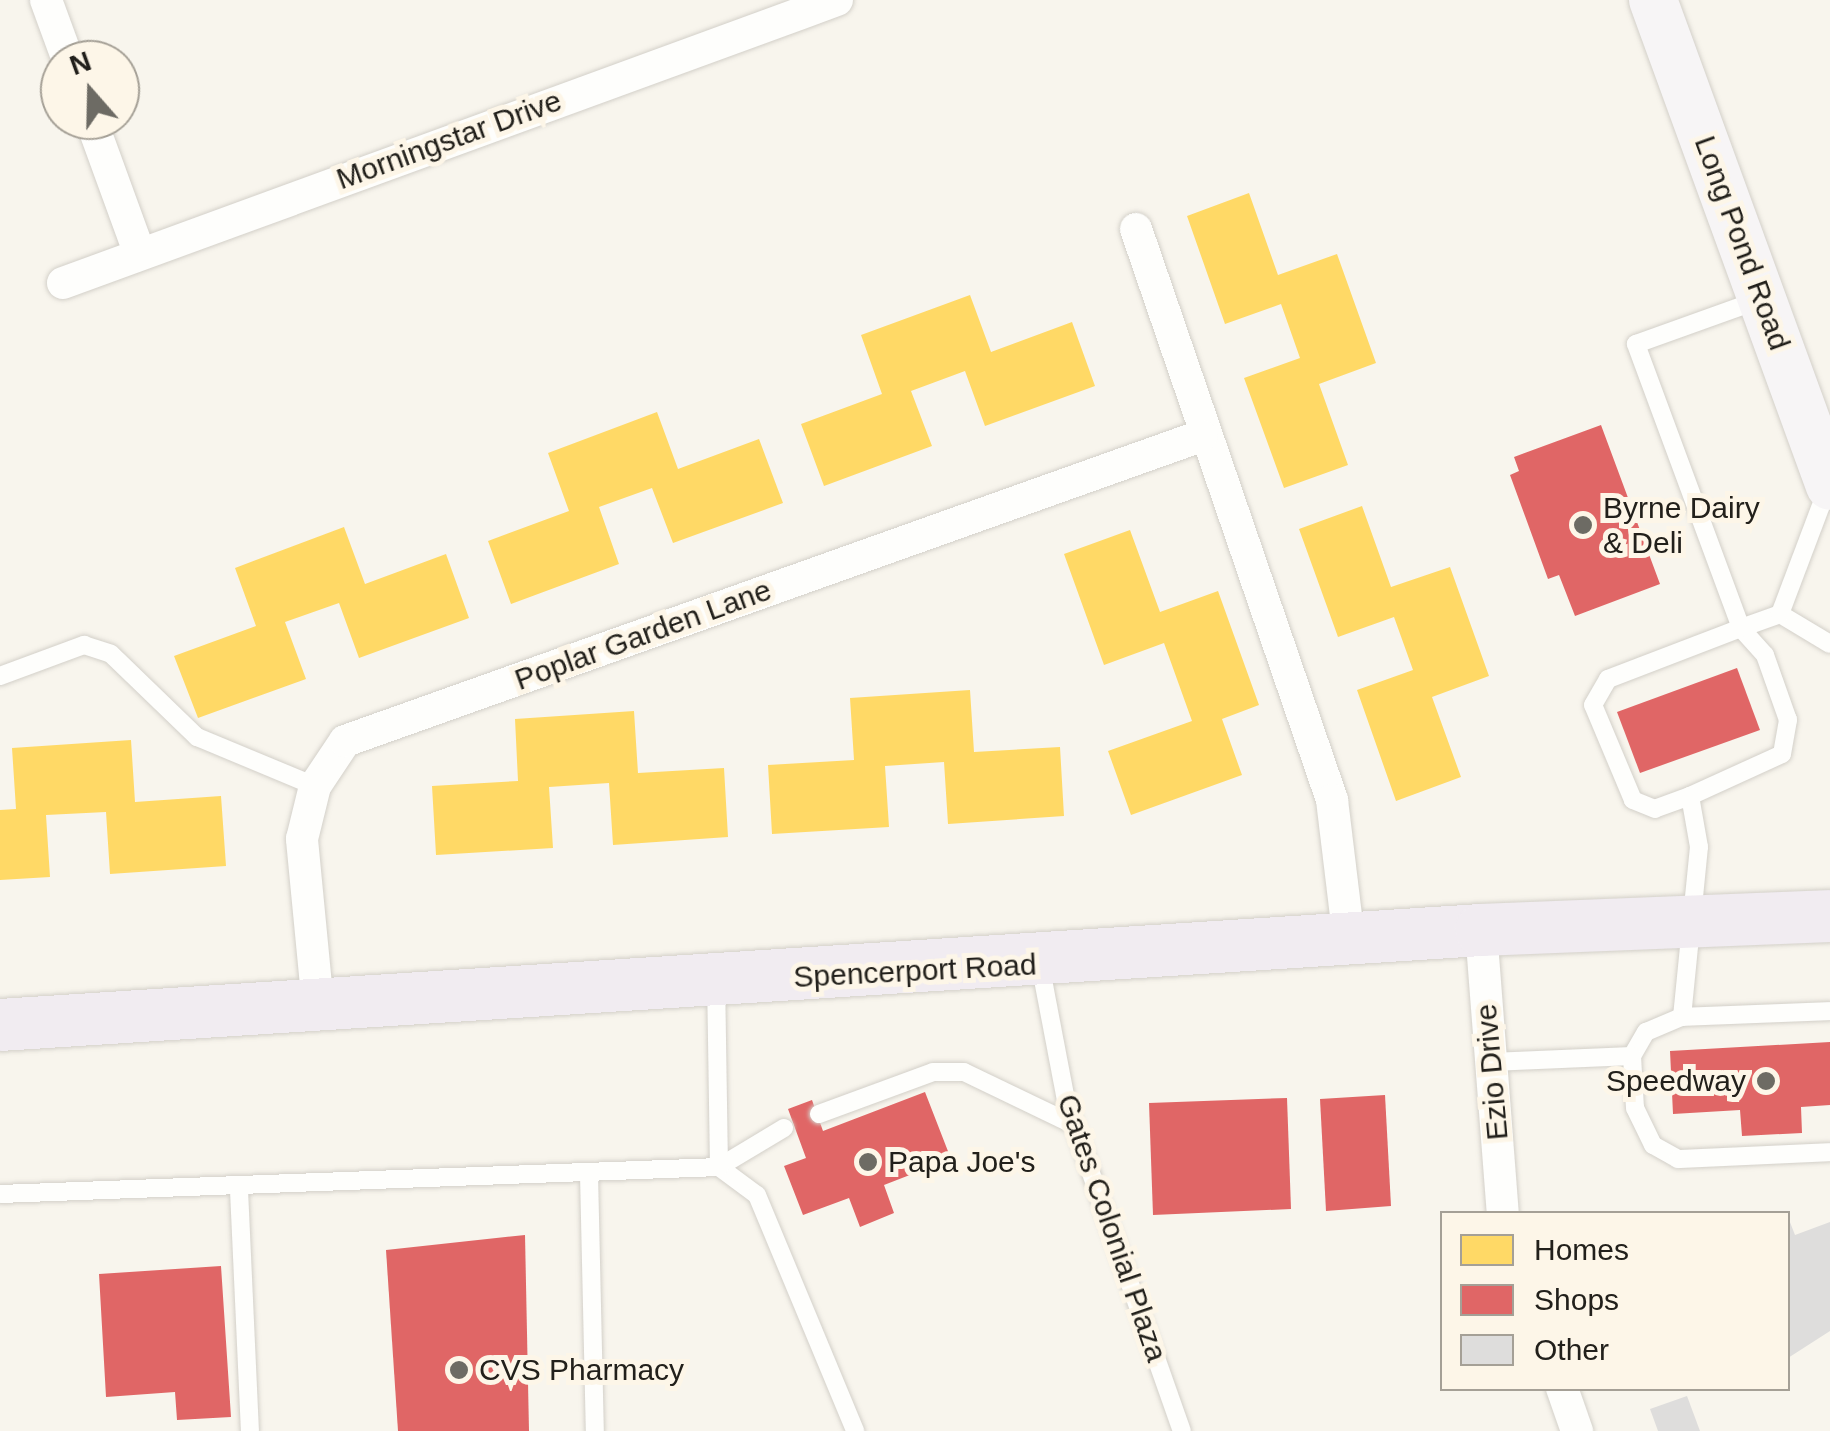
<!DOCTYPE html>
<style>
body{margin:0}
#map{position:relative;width:1830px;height:1431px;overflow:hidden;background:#f8f5ed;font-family:Helvetica,sans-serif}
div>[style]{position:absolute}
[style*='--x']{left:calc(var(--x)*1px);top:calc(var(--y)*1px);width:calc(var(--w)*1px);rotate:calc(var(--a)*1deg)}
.homes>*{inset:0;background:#ffd966}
.shops>*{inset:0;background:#e06666}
.building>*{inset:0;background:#dedddc}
.roads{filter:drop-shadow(0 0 2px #d3d0c9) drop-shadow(0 0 2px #d3d0c9)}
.service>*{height:18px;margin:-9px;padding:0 9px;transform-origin:9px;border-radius:9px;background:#fefefc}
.minor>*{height:32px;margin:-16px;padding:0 16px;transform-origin:16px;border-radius:16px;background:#fefefc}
.secondary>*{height:48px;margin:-24px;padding:0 24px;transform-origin:24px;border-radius:24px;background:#f7f5f6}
.primary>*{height:52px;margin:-26px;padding:0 26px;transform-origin:26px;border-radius:26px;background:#f1ecf1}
.dots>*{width:28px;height:28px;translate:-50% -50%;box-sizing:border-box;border:5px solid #fdf6e8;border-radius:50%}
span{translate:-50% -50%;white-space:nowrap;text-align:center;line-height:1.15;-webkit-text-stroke:10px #fdf6e8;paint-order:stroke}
.street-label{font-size:30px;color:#22201b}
.poi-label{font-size:30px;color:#22201b}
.left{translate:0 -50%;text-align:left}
.right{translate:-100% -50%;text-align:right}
.legend{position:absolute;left:1440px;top:1211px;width:350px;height:180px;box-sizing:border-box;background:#fdf6e8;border:2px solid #a5a096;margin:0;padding:12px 18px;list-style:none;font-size:30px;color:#22201b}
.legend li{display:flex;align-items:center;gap:20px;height:50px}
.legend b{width:50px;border:2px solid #a5a096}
.north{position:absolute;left:40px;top:40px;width:100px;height:100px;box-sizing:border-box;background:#fdf6e8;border:2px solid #a5a096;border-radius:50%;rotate:340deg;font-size:28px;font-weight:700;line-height:40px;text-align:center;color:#22201b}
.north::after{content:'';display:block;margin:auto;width:35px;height:45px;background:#6d6b64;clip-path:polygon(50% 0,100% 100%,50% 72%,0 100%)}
</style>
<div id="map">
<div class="homes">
<div style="clip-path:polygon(1249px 193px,1278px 275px,1337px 254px,1376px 363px,1319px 384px,1348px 465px,1284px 488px,1244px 378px,1300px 358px,1281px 304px,1225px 324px,1187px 216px)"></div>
<div style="clip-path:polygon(970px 295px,991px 352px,1072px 322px,1095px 386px,985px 426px,965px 371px,911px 391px,932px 446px,824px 486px,801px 424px,882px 394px,861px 335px)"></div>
<div style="clip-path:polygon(657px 412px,678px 469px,759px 439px,783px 503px,673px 543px,652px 488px,599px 507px,619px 564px,511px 604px,488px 541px,569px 511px,548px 453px)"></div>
<div style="clip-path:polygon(1362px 506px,1391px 587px,1450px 567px,1489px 676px,1432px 697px,1461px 777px,1396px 801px,1357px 690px,1413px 670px,1394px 617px,1338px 637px,1299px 529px)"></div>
<div style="clip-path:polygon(344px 527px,365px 584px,446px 554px,469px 618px,359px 658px,339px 603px,285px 622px,306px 679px,198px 718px,174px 656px,256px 626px,235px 568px)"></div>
<div style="clip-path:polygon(1130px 530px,1160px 612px,1218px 591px,1259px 705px,1222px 719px,1242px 775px,1131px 815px,1108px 751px,1192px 721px,1164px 643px,1104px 665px,1064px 554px)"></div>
<div style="clip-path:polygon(970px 690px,974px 752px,1060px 747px,1064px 816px,948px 824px,944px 762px,885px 766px,889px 827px,772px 834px,768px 765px,854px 760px,850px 698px)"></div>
<div style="clip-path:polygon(634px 711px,638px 773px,724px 768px,728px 837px,613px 845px,609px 783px,549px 787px,553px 848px,436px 855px,432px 786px,518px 781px,515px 719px)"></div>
<div style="clip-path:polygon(131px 740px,135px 802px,221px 796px,226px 866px,110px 874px,106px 812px,46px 815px,50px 877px,0 880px,0 810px,16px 809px,12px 748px)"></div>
</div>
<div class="shops">
<div style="clip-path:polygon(1601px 425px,1660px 584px,1575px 616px,1559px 575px,1548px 579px,1510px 475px,1519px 471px,1514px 457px)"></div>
<div style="clip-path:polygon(1737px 668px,1760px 730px,1640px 773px,1617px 712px)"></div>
<div style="clip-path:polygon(1830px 1042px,1830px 1105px,1801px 1107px,1802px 1133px,1742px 1136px,1740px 1110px,1673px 1114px,1670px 1051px)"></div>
<div style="clip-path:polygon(925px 1092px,951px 1159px,884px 1185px,894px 1213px,860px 1227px,849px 1198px,803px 1215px,784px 1166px,806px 1158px,788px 1109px,812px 1100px,823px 1131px)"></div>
<div style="clip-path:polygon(1385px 1095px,1391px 1206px,1326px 1211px,1320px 1099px)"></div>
<div style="clip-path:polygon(1287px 1098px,1291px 1209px,1153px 1215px,1149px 1103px)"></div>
<div style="clip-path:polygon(525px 1235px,529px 1431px,398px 1431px,386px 1250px)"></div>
<div style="clip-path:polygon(221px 1266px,231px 1417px,177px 1420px,175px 1392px,106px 1397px,99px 1274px)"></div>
</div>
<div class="building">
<div style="clip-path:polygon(1788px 1217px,1795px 1235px,1830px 1222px,1830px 1331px,1788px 1358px)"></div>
<div style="clip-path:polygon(1687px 1396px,1700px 1431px,1658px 1431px,1650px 1409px)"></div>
</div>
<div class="roads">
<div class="service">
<div style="--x:1780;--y:614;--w:58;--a:31"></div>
<div style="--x:0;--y:676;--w:90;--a:-20.3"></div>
<div style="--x:84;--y:645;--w:28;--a:18"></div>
<div style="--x:111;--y:654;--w:120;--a:44"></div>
<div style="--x:197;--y:737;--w:128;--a:22.6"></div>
<div style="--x:1690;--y:796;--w:101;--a:-24.5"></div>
<div style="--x:1782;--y:754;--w:35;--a:-80"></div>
<div style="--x:1788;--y:720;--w:69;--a:-109.5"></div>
<div style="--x:1765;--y:655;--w:36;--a:-132"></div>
<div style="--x:1741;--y:628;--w:41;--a:-19.7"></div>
<div style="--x:1780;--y:614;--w:139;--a:-69.3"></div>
<div style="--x:1040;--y:964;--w:144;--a:79.2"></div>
<div style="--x:1067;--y:1105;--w:346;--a:70.6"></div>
<div style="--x:1682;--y:1017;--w:171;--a:-84.3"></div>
<div style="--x:1699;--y:847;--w:52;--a:-100"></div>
<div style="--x:1690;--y:796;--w:37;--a:160"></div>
<div style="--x:1655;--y:809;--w:24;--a:-158"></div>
<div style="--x:1633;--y:800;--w:103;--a:-112.8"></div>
<div style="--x:1593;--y:705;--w:30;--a:-60"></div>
<div style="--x:1608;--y:679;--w:142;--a:-21"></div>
<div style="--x:1741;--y:628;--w:303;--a:-110.3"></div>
<div style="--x:1636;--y:344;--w:134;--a:-19.7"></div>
<div style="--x:1632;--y:1056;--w:28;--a:-60"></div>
<div style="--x:1646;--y:1032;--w:39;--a:-23"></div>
<div style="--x:1682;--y:1017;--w:148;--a:-2.3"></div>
<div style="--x:1491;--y:1062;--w:141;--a:-2.4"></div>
<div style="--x:1632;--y:1056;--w:52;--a:86.7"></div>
<div style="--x:1635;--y:1108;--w:41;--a:64.1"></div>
<div style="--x:1653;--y:1145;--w:29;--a:29"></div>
<div style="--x:1678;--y:1159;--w:152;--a:-2.6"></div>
<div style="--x:819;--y:1114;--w:121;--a:-20.2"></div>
<div style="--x:933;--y:1072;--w:31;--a:0"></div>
<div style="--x:964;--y:1072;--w:122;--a:25.7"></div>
<div style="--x:784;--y:1128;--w:76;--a:149"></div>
<div style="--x:719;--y:1167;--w:47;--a:36.4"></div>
<div style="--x:757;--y:1195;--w:256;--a:67.4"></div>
<div style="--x:589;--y:1174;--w:257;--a:88.7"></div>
<div style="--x:239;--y:1190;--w:241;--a:87.4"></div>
<div style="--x:0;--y:1194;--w:720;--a:-2.15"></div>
<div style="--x:719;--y:1167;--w:184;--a:-90.9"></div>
</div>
<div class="minor">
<div style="--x:46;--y:0;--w:64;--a:69.9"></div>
<div style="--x:91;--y:120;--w:140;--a:70"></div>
<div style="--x:1136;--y:229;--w:604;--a:71.05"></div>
<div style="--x:1332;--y:800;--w:141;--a:83.1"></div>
<div style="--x:63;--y:283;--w:824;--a:-20.08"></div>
<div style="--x:1481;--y:930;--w:285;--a:85.6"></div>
<div style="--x:318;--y:1006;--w:168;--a:-95.5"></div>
<div style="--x:302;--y:839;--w:55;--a:-76.2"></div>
<div style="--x:315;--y:786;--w:54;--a:-56.3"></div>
<div style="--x:345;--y:741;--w:909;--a:-19.61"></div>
<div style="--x:1562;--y:1388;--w:46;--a:70.8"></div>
</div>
<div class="secondary">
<div style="--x:1653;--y:0;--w:517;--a:69.99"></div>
</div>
<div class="primary">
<div style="--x:0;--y:1025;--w:1484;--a:-3.67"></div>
<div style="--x:1481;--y:930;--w:349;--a:-2.3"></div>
</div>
</div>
<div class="dots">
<div style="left:1583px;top:525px;background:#6d6b64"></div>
<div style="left:1766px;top:1081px;background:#6d6b64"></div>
<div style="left:868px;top:1162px;background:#6d6b64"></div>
<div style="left:459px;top:1370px;background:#6d6b64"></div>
</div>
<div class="street-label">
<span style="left:449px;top:140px;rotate:-20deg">Morningstar Drive</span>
<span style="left:1742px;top:243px;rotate:70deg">Long Pond Road</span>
<span style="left:643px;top:635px;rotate:-20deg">Poplar Garden Lane</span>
<span style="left:915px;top:971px;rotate:-3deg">Spencerport Road</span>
<span style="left:1492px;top:1072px;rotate:-95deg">Ezio Drive</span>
<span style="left:1112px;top:1228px;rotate:71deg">Gates Colonial Plaza</span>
</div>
<div class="poi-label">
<span class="left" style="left:1603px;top:525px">Byrne Dairy<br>&amp; Deli</span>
<span class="right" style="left:1746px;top:1081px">Speedway</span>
<span class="left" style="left:888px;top:1162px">Papa Joe's</span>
<span class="left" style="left:479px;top:1370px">CVS Pharmacy</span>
</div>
<ul class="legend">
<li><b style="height:28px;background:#ffd966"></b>Homes</li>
<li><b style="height:28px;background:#e06666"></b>Shops</li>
<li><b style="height:28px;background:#dedddc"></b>Other</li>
</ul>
<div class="north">N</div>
</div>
